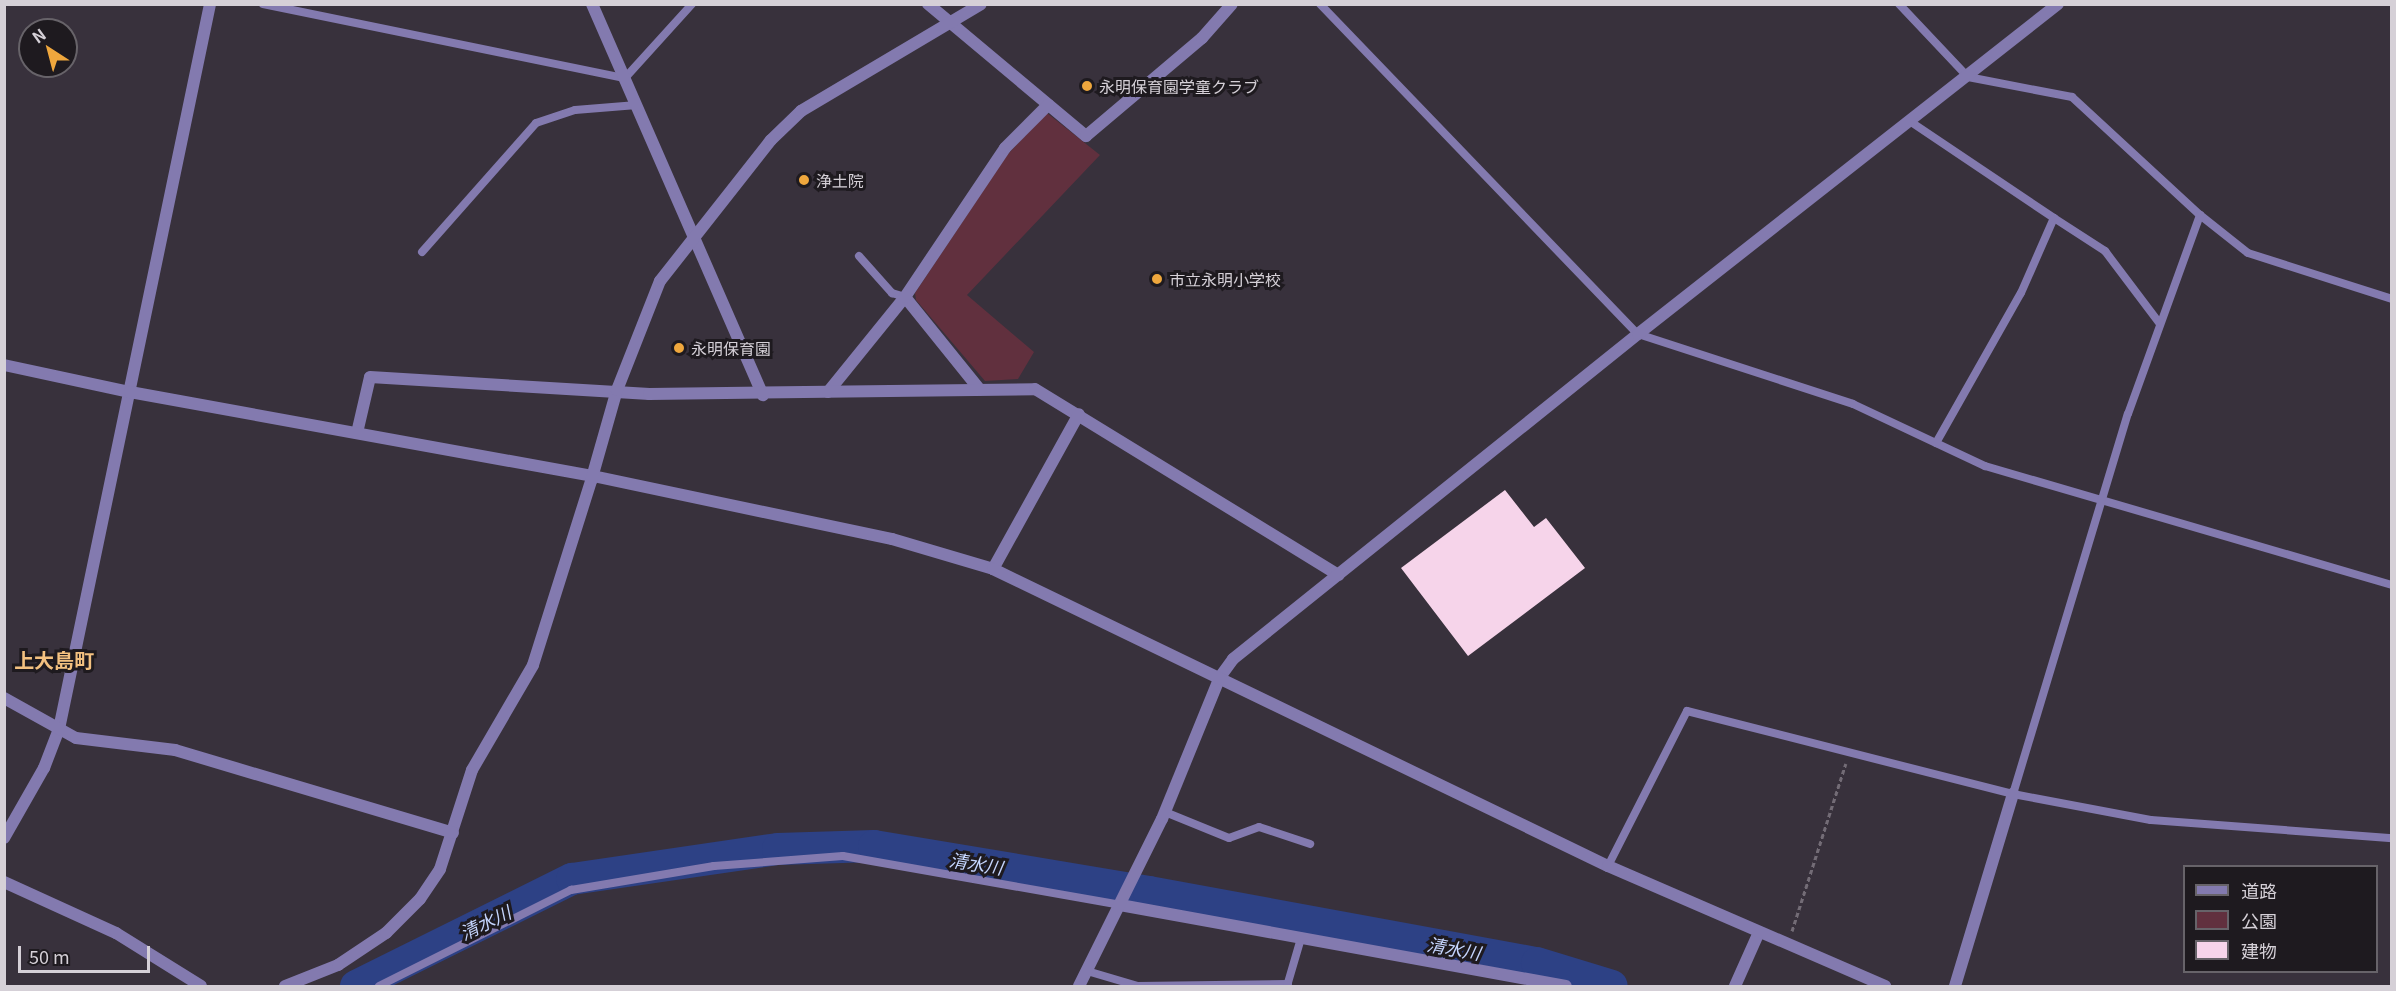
<!DOCTYPE html>
<meta charset="utf-8">
<style>
body{margin:0}
#map{position:relative;width:2396px;height:991px;overflow:hidden;background:#38313c;font-family:Georgia,"Noto Sans JP",serif}
div>[style]{position:absolute}
[style*='--x']{left:calc(var(--x)*1px);top:calc(var(--y)*1px);width:calc(var(--w)*1px);rotate:calc(var(--a)*1deg)}
.green>*{inset:0;background:#61303e}
.river>*{height:32px;margin:-16px;padding:0 16px;transform-origin:16px;border-radius:16px;background:#2d4185}
.building>*{inset:0;background:#f6d4ea}
.path>*{height:3px;margin-top:-1.5px;transform-origin:0;background:repeating-linear-gradient(90deg,#736c76 0 4.5px,transparent 0 7.5px)}
.service>*{height:8px;margin:-4px;padding:0 4px;transform-origin:4px;border-radius:4px;background:#837aaf}
.minor>*{height:12px;margin:-6px;padding:0 6px;transform-origin:6px;border-radius:6px;background:#837aaf}
.tertiary>*{height:12px;margin:-6px;padding:0 6px;transform-origin:6px;border-radius:6px;background:#837aaf}
.dots>*{width:16px;height:16px;translate:-50% -50%;box-sizing:border-box;border:3px solid #1e1a1f;border-radius:50%}
span{translate:-50% -50%;white-space:nowrap;text-align:center;line-height:1.15;-webkit-text-stroke:6px #1e1a1f;paint-order:stroke}
.poi-label{font-size:16px;color:#d5d0d7}
.left{translate:0 -50%;text-align:left}
.water-label{font-size:18px;color:#c5d5fe;font-style:italic}
.quarter-label{font-size:20px;color:#f3c180;font-weight:700}
.frame{position:absolute;inset:0;border:6px solid #d5d0d7;pointer-events:none}
.legend{position:absolute;left:2183px;top:865px;width:195px;height:108px;box-sizing:border-box;background:#1e1a1f;border:2px solid #676369;margin:0;padding:8px 10px;list-style:none;font-size:18px;color:#d5d0d7}
.legend li{display:flex;align-items:center;gap:12px;height:30px}
.legend b{width:30px;border:2px solid #676369}
.north{position:absolute;left:18px;top:18px;width:60px;height:60px;box-sizing:border-box;background:#1e1a1f;border:2px solid #676369;border-radius:50%;rotate:324deg;font-size:16px;font-weight:700;line-height:24px;text-align:center;color:#d5d0d7}
.north::after{content:'';display:block;margin:auto;width:21px;height:27px;background:#efa73d;clip-path:polygon(50% 0,100% 100%,50% 72%,0 100%)}
.scale{position:absolute;left:18px;top:946px;width:132px;height:27px;box-sizing:border-box;border:3px solid #d5d0d7;border-top:0;padding-left:8px;font-size:18px;line-height:21px;white-space:nowrap;color:#d5d0d7;-webkit-text-stroke:4px #1e1a1f;paint-order:stroke}
</style>
<div id="map">
<div class="green">
<div style="clip-path:polygon(1047px 113px,1100px 155px,967px 295px,1034px 352px,1018px 379px,985px 381px,916px 300px,915px 293px,1007px 155px)"></div>
</div>
<div class="river">
<div style="--x:356;--y:986;--w:241;--a:-26.4"></div>
<div style="--x:572;--y:879;--w:208;--a:-8.3"></div>
<div style="--x:778;--y:849;--w:96;--a:-1.8"></div>
<div style="--x:874;--y:846;--w:279;--a:9.5"></div>
<div style="--x:1149;--y:892;--w:394;--a:10.4"></div>
<div style="--x:1537;--y:963;--w:78;--a:17"></div>
</div>
<div class="building">
<div style="clip-path:polygon(1505px 490px,1534px 527px,1546px 518px,1585px 568px,1468px 656px,1401px 568px)"></div>
</div>
<div class="path">
<div style="--x:1792;--y:931;--w:176;--a:-72.2"></div>
</div>
<div class="service">
<div style="--x:263;--y:4;--w:369;--a:11.6"></div>
<div style="--x:625;--y:78;--w:100;--a:-47.8"></div>
<div style="--x:1320;--y:4;--w:458;--a:46.1"></div>
<div style="--x:1638;--y:334;--w:226;--a:18"></div>
<div style="--x:1853;--y:404;--w:146;--a:25.2"></div>
<div style="--x:1985;--y:466;--w:424;--a:16.3"></div>
<div style="--x:1899;--y:4;--w:100;--a:46.6"></div>
<div style="--x:1968;--y:77;--w:106;--a:10.9"></div>
<div style="--x:2072;--y:97;--w:174;--a:42.7"></div>
<div style="--x:2200;--y:215;--w:61;--a:38.4"></div>
<div style="--x:2248;--y:253;--w:151;--a:17.7"></div>
<div style="--x:1911;--y:122;--w:172;--a:33.9"></div>
<div style="--x:422;--y:252;--w:172;--a:-48.5"></div>
<div style="--x:536;--y:123;--w:41;--a:-18.4"></div>
<div style="--x:575;--y:110;--w:62;--a:-4.6"></div>
<div style="--x:859;--y:256;--w:50;--a:48.3"></div>
<div style="--x:892;--y:293;--w:14;--a:17"></div>
<div style="--x:1936;--y:443;--w:172;--a:-60.5"></div>
<div style="--x:2021;--y:293;--w:82;--a:-66.3"></div>
<div style="--x:2054;--y:218;--w:61;--a:32.9"></div>
<div style="--x:2105;--y:251;--w:91;--a:53"></div>
<div style="--x:2013;--y:794;--w:397;--a:-73.2"></div>
<div style="--x:2128;--y:414;--w:212;--a:-70.1"></div>
<div style="--x:1165;--y:812;--w:69;--a:22.1"></div>
<div style="--x:1229;--y:838;--w:32;--a:-20"></div>
<div style="--x:1259;--y:827;--w:54;--a:18.4"></div>
<div style="--x:1608;--y:866;--w:174;--a:-63"></div>
<div style="--x:1687;--y:711;--w:336;--a:14.3"></div>
<div style="--x:2013;--y:794;--w:140;--a:10.7"></div>
<div style="--x:2151;--y:820;--w:242;--a:4.3"></div>
<div style="--x:1087;--y:971;--w:53;--a:16.4"></div>
<div style="--x:1138;--y:986;--w:150;--a:-0.8"></div>
<div style="--x:379;--y:986;--w:215;--a:-26.6"></div>
<div style="--x:571;--y:890;--w:145;--a:-9.5"></div>
<div style="--x:714;--y:866;--w:129;--a:-4.4"></div>
<div style="--x:843;--y:856;--w:281;--a:10"></div>
<div style="--x:1287;--y:986;--w:50;--a:-73.7"></div>
</div>
<div class="minor">
<div style="--x:592;--y:4;--w:427;--a:66.4"></div>
<div style="--x:928;--y:4;--w:206;--a:39.9"></div>
<div style="--x:1086;--y:136;--w:152;--a:-40.2"></div>
<div style="--x:1202;--y:38;--w:45;--a:-48.6"></div>
<div style="--x:905;--y:297;--w:119;--a:51.1"></div>
<div style="--x:828;--y:392;--w:122;--a:-51"></div>
<div style="--x:905;--y:297;--w:179;--a:-56.1"></div>
<div style="--x:1005;--y:148;--w:61;--a:-45"></div>
<div style="--x:357;--y:433;--w:57;--a:-76.9"></div>
<div style="--x:370;--y:377;--w:280;--a:3.5"></div>
<div style="--x:649;--y:394;--w:386;--a:-0.7"></div>
<div style="--x:1035;--y:389;--w:356;--a:31.5"></div>
<div style="--x:993;--y:569;--w:177;--a:-61"></div>
<div style="--x:4;--y:838;--w:81;--a:-60.3"></div>
<div style="--x:44;--y:768;--w:42;--a:-69"></div>
<div style="--x:59;--y:729;--w:741;--a:-78.23"></div>
<div style="--x:4;--y:882;--w:123;--a:24.5"></div>
<div style="--x:116;--y:933;--w:100;--a:31.9"></div>
<div style="--x:1120;--y:905;--w:453;--a:10.3"></div>
<div style="--x:285;--y:986;--w:57;--a:-21.6"></div>
<div style="--x:338;--y:965;--w:58;--a:-33.7"></div>
<div style="--x:386;--y:933;--w:48;--a:-45"></div>
<div style="--x:420;--y:899;--w:36;--a:-56"></div>
<div style="--x:440;--y:869;--w:104;--a:-72.1"></div>
<div style="--x:472;--y:770;--w:121;--a:-59.8"></div>
<div style="--x:533;--y:665;--w:193;--a:-72.5"></div>
<div style="--x:1079;--y:986;--w:186;--a:-63.6"></div>
<div style="--x:1162;--y:819;--w:153;--a:-67.8"></div>
<div style="--x:1220;--y:677;--w:22;--a:-54"></div>
<div style="--x:1233;--y:659;--w:519;--a:-38.75"></div>
<div style="--x:1638;--y:334;--w:534;--a:-38.16"></div>
<div style="--x:1735;--y:986;--w:59;--a:-66"></div>
<div style="--x:1955;--y:986;--w:201;--a:-73.2"></div>
</div>
<div class="tertiary">
<div style="--x:4;--y:365;--w:129;--a:12.1"></div>
<div style="--x:130;--y:392;--w:471;--a:10.3"></div>
<div style="--x:593;--y:476;--w:306;--a:11.9"></div>
<div style="--x:892;--y:539;--w:105;--a:16.5"></div>
<div style="--x:993;--y:569;--w:683;--a:25.78"></div>
<div style="--x:1608;--y:866;--w:302;--a:23.4"></div>
<div style="--x:591;--y:481;--w:95;--a:-74.1"></div>
<div style="--x:617;--y:390;--w:117;--a:-68.5"></div>
<div style="--x:660;--y:281;--w:179;--a:-51.8"></div>
<div style="--x:771;--y:140;--w:42;--a:-44"></div>
<div style="--x:801;--y:111;--w:209;--a:-30.7"></div>
<div style="--x:4;--y:698;--w:82;--a:29.1"></div>
<div style="--x:76;--y:738;--w:100;--a:6.9"></div>
<div style="--x:175;--y:750;--w:290;--a:16.6"></div>
</div>
<div class="dots">
<div style="left:1087px;top:86px;background:#efa73d"></div>
<div style="left:804px;top:180px;background:#efa73d"></div>
<div style="left:1157px;top:279px;background:#efa73d"></div>
<div style="left:679px;top:348px;background:#efa73d"></div>
</div>
<div class="poi-label">
<span class="left" style="left:1099px;top:86px">永明保育園学童クラブ</span>
<span class="left" style="left:816px;top:180px">浄土院</span>
<span class="left" style="left:1169px;top:279px">市立永明小学校</span>
<span class="left" style="left:691px;top:348px">永明保育園</span>
</div>
<div class="water-label">
<span style="left:976px;top:863px;rotate:9deg">清水川</span>
<span style="left:485px;top:922px;rotate:-26deg">清水川</span>
<span style="left:1454px;top:948px;rotate:10deg">清水川</span>
</div>
<div class="quarter-label">
<span style="left:54px;top:659px">上大島町</span>
</div>
<div class="frame"></div>
<ul class="legend">
<li><b style="height:8px;background:#837aaf"></b>道路</li>
<li><b style="height:16px;background:#61303e"></b>公園</li>
<li><b style="height:16px;background:#f6d4ea"></b>建物</li>
</ul>
<div class="north">N</div>
<div class="scale">50 m</div>
</div>
